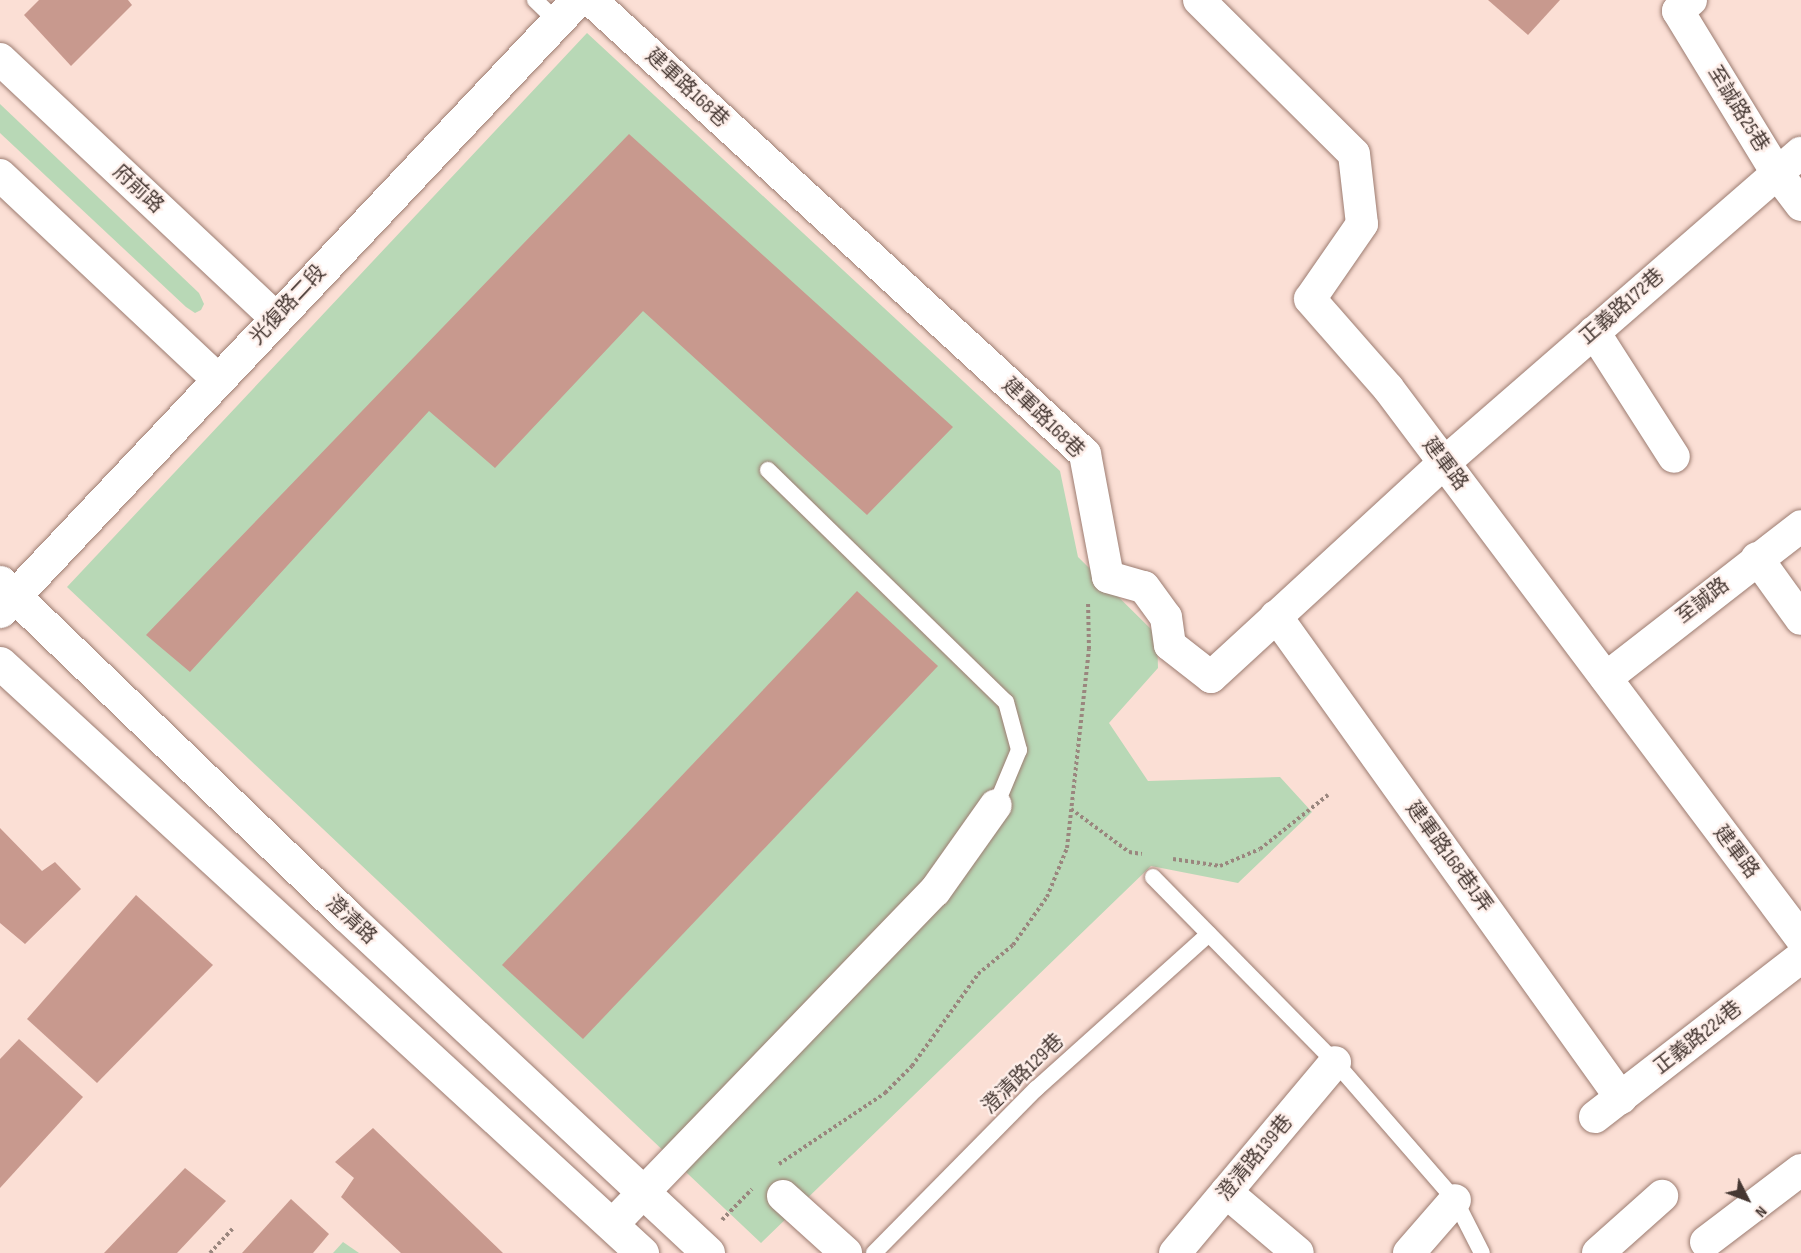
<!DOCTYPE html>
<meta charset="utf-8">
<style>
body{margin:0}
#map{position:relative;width:1801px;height:1253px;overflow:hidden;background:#fbdfd5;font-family:"Sofia Sans Condensed","Noto Sans TC",sans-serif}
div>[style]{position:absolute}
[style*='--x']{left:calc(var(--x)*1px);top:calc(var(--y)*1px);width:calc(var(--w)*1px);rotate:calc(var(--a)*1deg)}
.green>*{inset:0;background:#b8d8b6}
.building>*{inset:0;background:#c8998e}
.path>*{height:4px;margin-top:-2px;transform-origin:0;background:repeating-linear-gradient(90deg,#9a867e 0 3px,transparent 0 6px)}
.roads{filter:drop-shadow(0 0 2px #9c7c71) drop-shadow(0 0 2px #9c7c71)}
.lane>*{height:16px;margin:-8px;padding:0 8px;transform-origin:8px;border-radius:8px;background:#fff}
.street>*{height:32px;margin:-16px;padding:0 16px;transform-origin:16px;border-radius:16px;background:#fff}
.secondary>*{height:33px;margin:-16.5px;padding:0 16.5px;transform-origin:16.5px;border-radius:16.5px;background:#fff}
span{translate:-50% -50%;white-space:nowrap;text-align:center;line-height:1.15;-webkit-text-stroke:4.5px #feefea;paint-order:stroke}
.street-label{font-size:20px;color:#453732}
.north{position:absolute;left:1717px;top:1169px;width:60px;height:60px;-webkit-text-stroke:4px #feefea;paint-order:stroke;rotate:132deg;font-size:16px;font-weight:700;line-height:24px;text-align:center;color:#453732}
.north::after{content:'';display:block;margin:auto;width:21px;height:27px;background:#453732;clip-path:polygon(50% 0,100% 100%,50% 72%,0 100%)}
</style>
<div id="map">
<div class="green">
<div style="clip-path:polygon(587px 33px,1060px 471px,1078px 557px,1157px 635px,1158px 668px,1109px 723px,1148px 781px,1280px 777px,1312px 812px,1238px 883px,1151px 866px,761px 1243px,67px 587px)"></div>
<div style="clip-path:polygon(0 104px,199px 293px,204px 304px,201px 310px,195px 313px,186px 307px,0 133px)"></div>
<div style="clip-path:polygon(343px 1242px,359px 1253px,333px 1253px)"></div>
</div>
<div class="building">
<div style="clip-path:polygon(39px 0,128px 0,132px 5px,71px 66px,24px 15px)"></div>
<div style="clip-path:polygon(1488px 0,1560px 0,1528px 35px)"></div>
<div style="clip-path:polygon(629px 134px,953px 427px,867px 515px,643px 311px,495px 468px,429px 411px,190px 672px,146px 635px)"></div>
<div style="clip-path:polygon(857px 591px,938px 666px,583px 1039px,502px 965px)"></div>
<div style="clip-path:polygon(0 828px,42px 871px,55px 862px,81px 889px,25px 944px,0 923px)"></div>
<div style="clip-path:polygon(136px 895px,213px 965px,97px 1083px,27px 1019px)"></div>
<div style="clip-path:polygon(19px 1039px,83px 1097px,0 1188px,0 1059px)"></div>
<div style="clip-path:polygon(373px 1128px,503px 1253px,401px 1253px,341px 1197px,354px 1178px,335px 1162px)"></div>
<div style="clip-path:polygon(185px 1168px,226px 1201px,177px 1253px,104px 1253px)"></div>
<div style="clip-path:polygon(291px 1199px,329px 1234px,313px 1253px,242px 1253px)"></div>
</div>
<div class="path">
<div style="--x:1071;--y:809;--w:72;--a:36.6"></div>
<div style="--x:1129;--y:852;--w:13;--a:9"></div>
<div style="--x:1173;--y:859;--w:48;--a:8.5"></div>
<div style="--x:1220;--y:866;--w:43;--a:-23"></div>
<div style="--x:1260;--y:849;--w:87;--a:-38.5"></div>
<div style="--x:779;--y:1164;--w:128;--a:-33.8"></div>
<div style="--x:885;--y:1093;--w:38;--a:-45"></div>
<div style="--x:912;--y:1066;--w:113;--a:-54.3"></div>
<div style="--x:978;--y:974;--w:45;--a:-39.6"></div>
<div style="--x:1013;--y:945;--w:59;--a:-54.7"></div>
<div style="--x:1047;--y:897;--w:53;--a:-67.8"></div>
<div style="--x:1067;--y:848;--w:200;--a:-83.7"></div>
<div style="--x:1089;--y:649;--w:46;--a:-91.2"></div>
<div style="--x:722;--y:1220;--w:43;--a:-45.9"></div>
<div style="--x:210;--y:1253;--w:33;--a:-47"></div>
</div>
<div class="roads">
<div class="lane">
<div style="--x:535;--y:0;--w:30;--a:44"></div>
<div style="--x:768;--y:470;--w:332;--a:44.3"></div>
<div style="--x:1006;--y:702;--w:50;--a:74.8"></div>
<div style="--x:1019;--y:750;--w:60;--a:112.7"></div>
<div style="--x:1153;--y:877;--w:260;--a:45.5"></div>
<div style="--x:1335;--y:1062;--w:183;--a:49"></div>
<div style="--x:1455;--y:1200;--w:59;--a:63"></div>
<div style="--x:874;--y:1253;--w:231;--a:-45.4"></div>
<div style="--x:1036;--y:1089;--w:232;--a:-41.9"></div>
</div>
<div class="street">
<div style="--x:591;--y:0;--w:671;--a:42.58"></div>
<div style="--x:1085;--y:454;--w:125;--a:79.4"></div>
<div style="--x:1108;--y:577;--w:37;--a:16"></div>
<div style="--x:1144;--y:587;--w:37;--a:54"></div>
<div style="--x:1166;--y:617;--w:28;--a:82"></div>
<div style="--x:1170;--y:645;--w:52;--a:38"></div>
<div style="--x:1211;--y:677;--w:316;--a:-42.6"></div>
<div style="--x:1444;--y:463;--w:473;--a:-41"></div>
<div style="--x:1199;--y:0;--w:218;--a:44.8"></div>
<div style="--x:1354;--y:154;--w:70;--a:83.5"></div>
<div style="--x:1362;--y:224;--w:91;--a:124.7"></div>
<div style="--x:1310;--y:299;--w:118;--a:48.8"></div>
<div style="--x:1388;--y:388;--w:688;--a:53.1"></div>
<div style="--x:1691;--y:0;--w:17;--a:140"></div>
<div style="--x:1678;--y:11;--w:190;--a:58.6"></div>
<div style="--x:1777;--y:173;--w:40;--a:53"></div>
<div style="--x:0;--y:59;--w:378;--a:43.2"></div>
<div style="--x:0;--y:175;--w:299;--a:43.2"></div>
<div style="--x:1594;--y:332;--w:148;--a:57.4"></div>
<div style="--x:1757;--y:558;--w:75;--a:54.2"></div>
<div style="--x:1276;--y:616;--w:593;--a:54.41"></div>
<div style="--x:1606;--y:678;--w:247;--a:-37.9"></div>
<div style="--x:1595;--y:1117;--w:261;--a:-37.8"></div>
<div style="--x:1226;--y:1192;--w:94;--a:40.3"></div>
<div style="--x:783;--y:1196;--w:85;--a:42.1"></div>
<div style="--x:612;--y:1225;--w:465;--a:-46"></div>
<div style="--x:935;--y:891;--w:105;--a:-54.7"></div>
<div style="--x:1706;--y:1242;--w:119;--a:-37.2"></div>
<div style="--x:1175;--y:1253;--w:249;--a:-50"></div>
<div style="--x:1409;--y:1253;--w:70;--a:-49"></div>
<div style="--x:1598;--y:1253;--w:86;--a:-41.7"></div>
</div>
<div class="secondary">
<div style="--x:0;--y:582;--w:480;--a:43.9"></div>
<div style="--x:346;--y:915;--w:495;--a:43"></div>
<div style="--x:0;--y:611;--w:840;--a:-46.64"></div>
<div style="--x:0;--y:663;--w:872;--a:42.58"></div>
</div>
</div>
<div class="street-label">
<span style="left:687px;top:88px;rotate:43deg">建軍路168巷</span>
<span style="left:1738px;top:109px;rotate:58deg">至誠路25巷</span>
<span style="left:138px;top:189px;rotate:43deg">府前路</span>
<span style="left:288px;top:305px;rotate:-47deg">光復路二段</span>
<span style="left:1622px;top:307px;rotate:-41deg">正義路172巷</span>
<span style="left:1043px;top:418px;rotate:44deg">建軍路168巷</span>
<span style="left:1445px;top:464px;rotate:53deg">建軍路</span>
<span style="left:1703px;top:601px;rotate:-38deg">至誠路</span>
<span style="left:1736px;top:852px;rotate:53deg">建軍路</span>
<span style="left:1449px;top:857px;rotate:54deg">建軍路168巷1弄</span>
<span style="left:351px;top:920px;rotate:43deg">澄清路</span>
<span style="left:1698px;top:1038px;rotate:-38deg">正義路224巷</span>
<span style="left:1023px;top:1074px;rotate:-44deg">澄清路129巷</span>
<span style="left:1255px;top:1158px;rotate:-50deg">澄清路139巷</span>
</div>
<div class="north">N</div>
</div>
